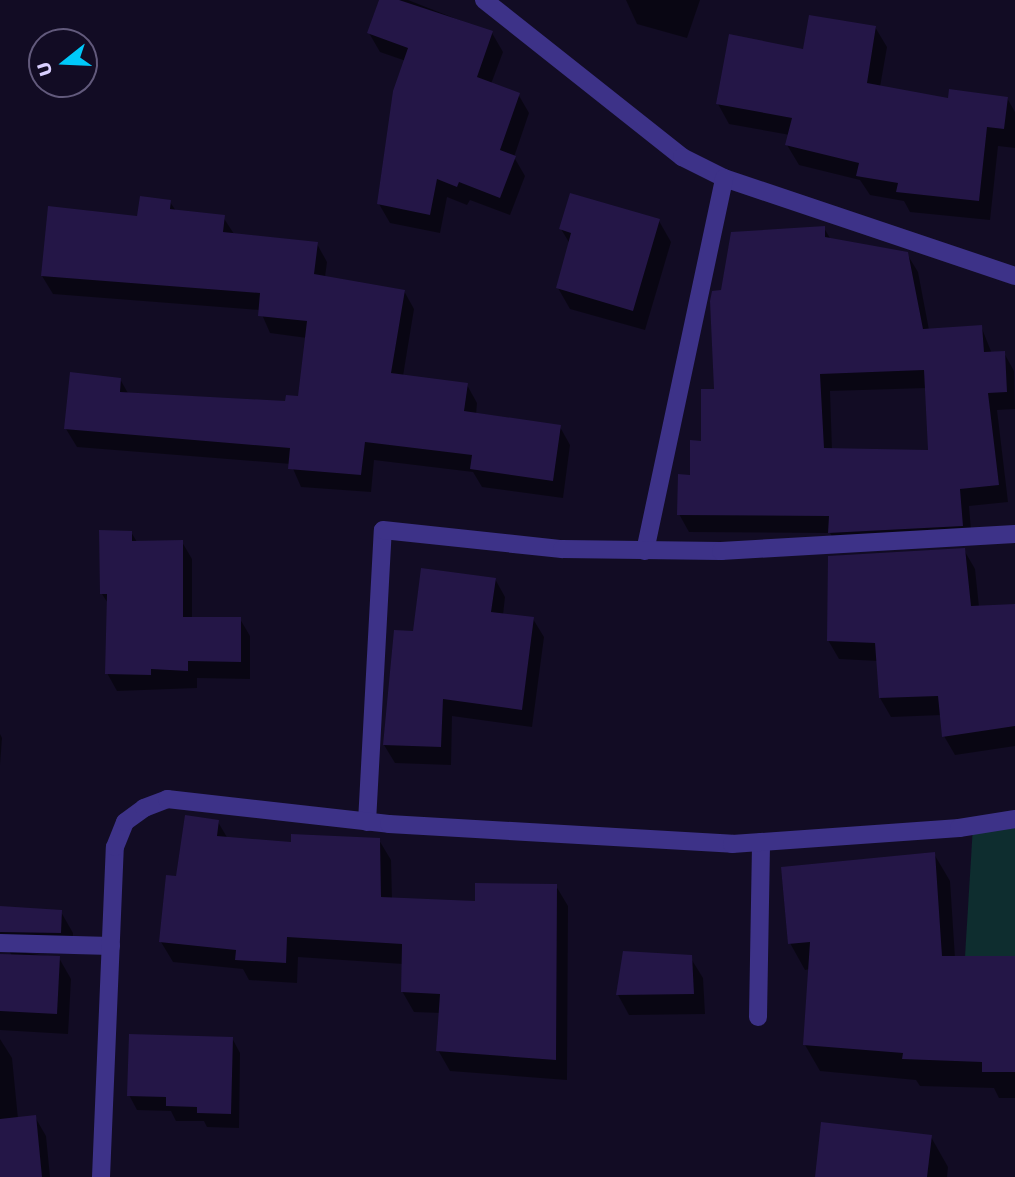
<!DOCTYPE html>
<style>
body{margin:0}
#map{position:relative;width:1015px;height:1177px;overflow:hidden;background:#120c24;font-family:"Work Sans",sans-serif}
div>[style]{position:absolute}
[style*='--x']{left:calc(var(--x)*1px);top:calc(var(--y)*1px);width:calc(var(--w)*1px);rotate:calc(var(--a)*1deg)}
.green>*{inset:0;background:#0e2d2f}
.shadow>*{inset:0;background:#0007}
.building>*{inset:0;background:#241647}
.minor>*{height:18px;margin:-9px;padding:0 9px;transform-origin:9px;border-radius:9px;background:#3d3288}
span{translate:-50% -50%;white-space:nowrap;text-align:center;line-height:1.15;-webkit-text-stroke:7px #120c24;paint-order:stroke}
.north{position:absolute;left:28px;top:28px;width:70px;height:70px;box-sizing:border-box;background:#120c24;border:2px solid #625a7c;border-radius:50%;rotate:252deg;font-size:19px;font-weight:700;line-height:28px;text-align:center;color:#d9cfff}
.north::after{content:'';display:block;margin:auto;width:24px;height:32px;background:#00c9fa;clip-path:polygon(50% 0,100% 100%,50% 72%,0 100%)}
</style>
<div id="map">
<div class="green">
<div style="clip-path:polygon(1015px 821px,1015px 981px,964px 973px,973px 826px)"></div>
</div>
<div class="shadow">
<div style="clip-path:polygon(380px 0,408px 0,492px 33px,503px 52px,491px 84px,518px 94px,529px 113px,514px 157px,525px 176px,510px 215px,470px 200px,467px 205px,447px 197px,440px 233px,390px 223px,379px 204px,406px 61px,380px 52px,369px 33px)"></div>
<div style="clip-path:polygon(626px 0,700px 0,687px 38px,637px 24px)"></div>
<div style="clip-path:polygon(875px 27px,887px 47px,880px 87px,950px 100px,1007px 98px,1015px 112px,1015px 148px,998px 146px,990px 220px,910px 212px,904px 201px,870px 195px,860px 180px,799px 165px,787px 145px,790px 135px,729px 124px,718px 104px,805px 51px)"></div>
<div style="clip-path:polygon(170px 202px,176px 211px,223px 217px,234px 234px,317px 244px,327px 262px,325px 277px,404px 291px,414px 309px,403px 376px,467px 385px,477px 403px,476px 415px,560px 427px,570px 445px,563px 498px,482px 487px,473px 472px,374px 460px,371px 492px,301px 487px,291px 464px,77px 447px,66px 429px,120px 379px,129px 395px,287px 403px,300px 398px,307px 338px,270px 333px,260px 310px,53px 294px,42px 276px)"></div>
<div style="clip-path:polygon(659px 221px,671px 242px,645px 330px,570px 309px,558px 288px,570px 244px,561px 229px)"></div>
<div style="clip-path:polygon(evenodd,824px 228px,831px 240px,907px 254px,918px 272px,929px 330px,981px 326px,992px 354px,1004px 353px,1014px 371px,1015px 409px,997px 410px,1008px 502px,969px 506px,972px 543px,840px 551px,830px 533px,689px 532px,679px 514px,716px 391px,722px 292px,824px 228px,927px 388px,930px 452px,832px 450px,830px 391px,927px 388px)"></div>
<div style="clip-path:polygon(131px 532px,137px 542px,182px 542px,192px 559px,192px 619px,240px 619px,250px 636px,250px 679px,197px 678px,197px 688px,117px 691px,107px 673px,109px 605px,102px 594px)"></div>
<div style="clip-path:polygon(964px 550px,975px 569px,979px 607px,1015px 606px,1015px 746px,955px 755px,944px 736px,942px 715px,891px 717px,880px 698px,878px 661px,839px 659px,828px 640px)"></div>
<div style="clip-path:polygon(495px 579px,505px 597px,503px 615px,533px 619px,544px 637px,532px 727px,452px 716px,451px 765px,395px 763px,384px 745px,414px 633px)"></div>
<div style="clip-path:polygon(0 734px,2px 738px,0 765px)"></div>
<div style="clip-path:polygon(218px 822px,228px 839px,293px 844px,379px 840px,391px 860px,392px 899px,477px 902px,556px 886px,568px 906px,567px 1080px,450px 1071px,438px 1050px,441px 1013px,414px 1012px,402px 991px,403px 964px,298px 957px,297px 983px,249px 980px,243px 969px,173px 962px,161px 942px,177px 878px)"></div>
<div style="clip-path:polygon(934px 854px,950px 881px,955px 958px,1015px 958px,1015px 1098px,999px 1098px,994px 1088px,920px 1086px,916px 1080px,820px 1071px,805px 1045px,810px 969px,805px 970px,790px 943px)"></div>
<div style="clip-path:polygon(0 908px,61px 912px,73px 933px,72px 954px,26px 953px,59px 958px,71px 979px,68px 1034px,0 1030px,0 955px,12px 956px,0 935px)"></div>
<div style="clip-path:polygon(690px 957px,703px 978px,705px 1014px,629px 1015px,618px 995px)"></div>
<div style="clip-path:polygon(232px 1038px,240px 1053px,239px 1128px,207px 1127px,204px 1121px,176px 1121px,171px 1111px,137px 1110px,129px 1095px)"></div>
<div style="clip-path:polygon(0 1039px,12px 1058px,18px 1119px,35px 1117px,46px 1136px,50px 1177px,0 1177px)"></div>
<div style="clip-path:polygon(931px 1137px,948px 1167px,947px 1177px,816px 1177px)"></div>
</div>
<div class="building">
<div style="clip-path:polygon(379px 0,399px 0,493px 31px,477px 77px,520px 93px,500px 150px,516px 156px,500px 198px,459px 182px,457px 187px,437px 179px,430px 215px,377px 204px,393px 91px,408px 48px,367px 33px)"></div>
<div style="clip-path:polygon(809px 15px,876px 26px,867px 83px,948px 98px,949px 89px,1008px 97px,1004px 129px,987px 127px,979px 201px,896px 192px,898px 183px,856px 176px,859px 163px,785px 145px,792px 118px,716px 104px,729px 34px,803px 49px)"></div>
<div style="clip-path:polygon(570px 193px,660px 219px,633px 311px,556px 288px,571px 233px,559px 229px)"></div>
<div style="clip-path:polygon(140px 196px,171px 200px,170px 209px,225px 215px,223px 232px,318px 242px,314px 274px,405px 290px,391px 373px,468px 383px,464px 411px,561px 425px,553px 481px,470px 469px,472px 455px,365px 442px,361px 475px,288px 469px,290px 448px,64px 429px,70px 372px,121px 378px,120px 392px,285px 401px,286px 395px,298px 396px,307px 321px,258px 316px,260px 293px,41px 276px,48px 206px,137px 216px)"></div>
<div style="clip-path:polygon(evenodd,825px 226px,825px 237px,908px 252px,923px 329px,982px 325px,984px 352px,1005px 351px,1007px 392px,988px 393px,999px 485px,960px 489px,963px 526px,828px 533px,829px 516px,677px 515px,678px 474px,690px 475px,690px 440px,701px 441px,701px 389px,714px 389px,710px 301px,712px 291px,721px 290px,731px 232px,825px 226px,924px 370px,928px 450px,824px 448px,820px 374px,924px 370px)"></div>
<div style="clip-path:polygon(99px 530px,132px 531px,132px 541px,183px 540px,183px 617px,241px 617px,241px 662px,188px 661px,188px 671px,151px 669px,151px 675px,105px 674px,107px 594px,100px 594px)"></div>
<div style="clip-path:polygon(965px 548px,971px 606px,1015px 604px,1015px 726px,942px 737px,938px 696px,879px 698px,875px 643px,827px 641px,828px 556px)"></div>
<div style="clip-path:polygon(421px 568px,496px 578px,491px 612px,534px 617px,522px 710px,443px 699px,441px 747px,383px 745px,394px 630px,413px 631px)"></div>
<div style="clip-path:polygon(185px 815px,219px 820px,217px 836px,291px 842px,291px 834px,380px 838px,381px 897px,475px 901px,475px 883px,557px 884px,556px 1060px,436px 1051px,440px 994px,401px 992px,402px 944px,287px 937px,286px 963px,235px 960px,236px 950px,159px 942px,166px 875px,176px 876px)"></div>
<div style="clip-path:polygon(935px 852px,942px 956px,1015px 956px,1015px 1072px,982px 1072px,982px 1062px,902px 1059px,903px 1053px,803px 1045px,810px 942px,788px 944px,781px 867px)"></div>
<div style="clip-path:polygon(0 906px,62px 910px,61px 933px,0 932px)"></div>
<div style="clip-path:polygon(623px 951px,692px 955px,694px 994px,616px 995px)"></div>
<div style="clip-path:polygon(0 954px,60px 956px,57px 1014px,0 1011px)"></div>
<div style="clip-path:polygon(129px 1034px,233px 1037px,231px 1114px,197px 1113px,197px 1107px,166px 1106px,166px 1097px,127px 1096px)"></div>
<div style="clip-path:polygon(36px 1115px,42px 1177px,0 1177px,0 1119px)"></div>
<div style="clip-path:polygon(821px 1122px,932px 1135px,927px 1177px,815px 1177px)"></div>
</div>
<div class="minor">
<div style="--x:484;--y:0;--w:253;--a:38.4"></div>
<div style="--x:682;--y:157;--w:47;--a:26.6"></div>
<div style="--x:724;--y:178;--w:307;--a:18.6"></div>
<div style="--x:645;--y:551;--w:381;--a:-78"></div>
<div style="--x:367;--y:822;--w:292;--a:-86.9"></div>
<div style="--x:383;--y:530;--w:180;--a:6.1"></div>
<div style="--x:562;--y:549;--w:159;--a:0.7"></div>
<div style="--x:721;--y:551;--w:294;--a:-3.3"></div>
<div style="--x:0;--y:943;--w:111;--a:1.5"></div>
<div style="--x:758;--y:1017;--w:175;--a:-89"></div>
<div style="--x:101;--y:1177;--w:330;--a:-87.6"></div>
<div style="--x:115;--y:847;--w:27;--a:-68"></div>
<div style="--x:125;--y:822;--w:24;--a:-36"></div>
<div style="--x:144;--y:808;--w:25;--a:-21"></div>
<div style="--x:167;--y:799;--w:223;--a:6.4"></div>
<div style="--x:389;--y:824;--w:344;--a:3.3"></div>
<div style="--x:732;--y:844;--w:228;--a:-4"></div>
<div style="--x:959;--y:828;--w:57;--a:-9.1"></div>
</div>
<div class="north">U</div>
</div>
